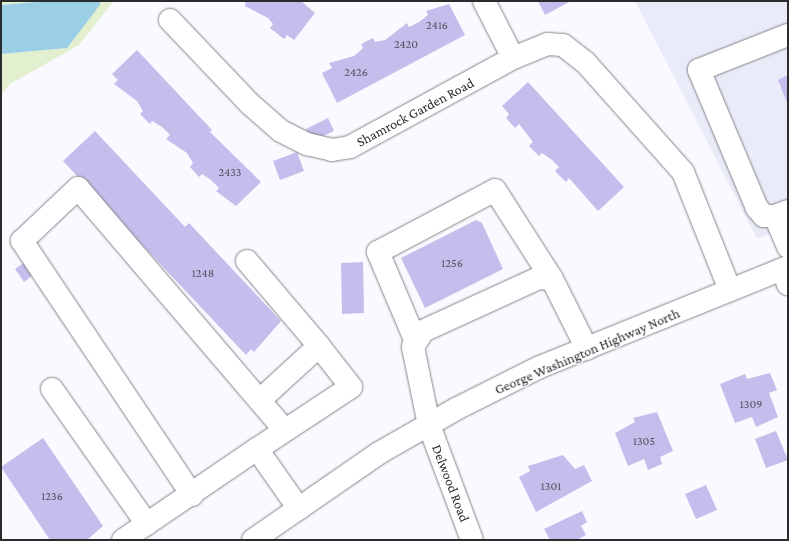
<!DOCTYPE html>
<style>
body{margin:0}
#map{position:relative;width:789px;height:541px;overflow:hidden;background:#f9f9ff;font-family:"Crimson Pro",serif}
div>[style]{position:absolute}
[style*='--x']{left:calc(var(--x)*1px);top:calc(var(--y)*1px);width:calc(var(--w)*1px);rotate:calc(var(--a)*1deg)}
.built>*{inset:0;background:#eaebf8}
.green>*{inset:0;background:#e3f0cf}
.water>*{inset:0;background:#9acfe5}
.building>*{inset:0;background:#c5beec}
.roads{filter:drop-shadow(0 0 1px #85868b) drop-shadow(0 0 1px #85868b)}
.minor>*{height:22px;margin:-11px;padding:0 11px;transform-origin:11px;border-radius:11px;background:#fff}
.major>*{height:22px;margin:-11px;padding:0 11px;transform-origin:11px;border-radius:11px;background:#fff}
span{translate:-50% -50%;white-space:nowrap;text-align:center;line-height:1.15;-webkit-text-stroke:3px #fff;paint-order:stroke}
.number-label{font-size:12px;color:#51505d}
.number-label span{-webkit-text-stroke-width:0}
.street-label{font-size:14px;color:#2a2b2d}
.frame{position:absolute;inset:0;border:2px solid #2a2b2d;pointer-events:none}
</style>
<div id="map">
<div class="built">
<div style="clip-path:polygon(635px 1px,788px 1px,788px 226px,757px 239px)"></div>
</div>
<div class="green">
<div style="clip-path:polygon(1px 1px,47px 1px,1px 5px)"></div>
<div style="clip-path:polygon(100px 1px,114px 1px,79px 45px,10px 84px,1px 95px,1px 54px,67px 48px)"></div>
</div>
<div class="water">
<div style="clip-path:polygon(47px 1px,100px 1px,100px 5px,67px 48px,1px 54px,1px 5px)"></div>
</div>
<div class="building">
<div style="clip-path:polygon(246px 1px,301px 1px,315px 13px,294px 40px,287px 35px,284px 39px,270px 28px,273px 24px,268px 18px,245px 6px)"></div>
<div style="clip-path:polygon(538px 1px,571px 1px,545px 15px)"></div>
<div style="clip-path:polygon(449px 4px,465px 35px,337px 103px,322px 73px,332px 68px,329px 63px,354px 56px,363px 48px,361px 44px,373px 38px,375px 42px,385px 40px,407px 23px,409px 27px,419px 22px,428px 15px,426px 11px)"></div>
<div style="clip-path:polygon(137px 50px,212px 130px,210px 132px,261px 182px,236px 206px,216px 191px,219px 188px,211px 180px,202px 174px,199px 177px,190px 167px,193px 163px,187px 153px,166px 139px,170px 135px,162px 127px,152px 121px,150px 124px,140px 114px,143px 111px,137px 101px,114px 84px,118px 80px,112px 74px)"></div>
<div style="clip-path:polygon(788px 75px,788px 105px,778px 80px)"></div>
<div style="clip-path:polygon(528px 82px,624px 187px,598px 211px,569px 178px,566px 182px,555px 171px,559px 167px,552px 160px,542px 153px,539px 156px,529px 146px,533px 142px,519px 124px,515px 128px,506px 118px,509px 114px,502px 106px)"></div>
<div style="clip-path:polygon(328px 118px,334px 131px,312px 141px,306px 129px)"></div>
<div style="clip-path:polygon(95px 131px,185px 227px,189px 223px,281px 321px,254px 352px,251px 349px,246px 355px,63px 161px)"></div>
<div style="clip-path:polygon(297px 152px,304px 171px,280px 180px,273px 161px)"></div>
<div style="clip-path:polygon(476px 220px,482px 223px,503px 269px,425px 308px,401px 258px)"></div>
<div style="clip-path:polygon(29px 259px,38px 271px,24px 282px,15px 269px)"></div>
<div style="clip-path:polygon(363px 262px,364px 313px,342px 314px,341px 263px)"></div>
<div style="clip-path:polygon(770px 373px,777px 390px,769px 393px,778px 417px,756px 427px,752px 417px,735px 423px,720px 384px,745px 374px,747px 379px)"></div>
<div style="clip-path:polygon(657px 412px,673px 451px,660px 457px,662px 464px,648px 470px,644px 459px,628px 466px,615px 433px,635px 422px,633px 418px)"></div>
<div style="clip-path:polygon(776px 431px,788px 460px,766px 468px,755px 439px)"></div>
<div style="clip-path:polygon(43px 438px,103px 526px,87px 540px,50px 540px,1px 467px)"></div>
<div style="clip-path:polygon(563px 455px,575px 469px,584px 465px,592px 481px,536px 512px,519px 477px,530px 471px,528px 466px)"></div>
<div style="clip-path:polygon(706px 485px,717px 510px,696px 519px,685px 494px)"></div>
<div style="clip-path:polygon(582px 511px,587px 522px,581px 526px,586px 535px,577px 540px,550px 540px,544px 529px)"></div>
</div>
<div class="roads">
<div class="minor">
<div style="--x:484;--y:1;--w:64;--a:63"></div>
<div style="--x:170;--y:20;--w:116;--a:46.4"></div>
<div style="--x:250;--y:104;--w:41;--a:41.1"></div>
<div style="--x:281;--y:131;--w:29;--a:27"></div>
<div style="--x:307;--y:144;--w:26;--a:13"></div>
<div style="--x:332;--y:150;--w:18;--a:-9"></div>
<div style="--x:350;--y:147;--w:186;--a:-28.6"></div>
<div style="--x:513;--y:58;--w:37;--a:-22"></div>
<div style="--x:547;--y:44;--w:16;--a:4"></div>
<div style="--x:563;--y:45;--w:28;--a:38"></div>
<div style="--x:585;--y:62;--w:147;--a:48.3"></div>
<div style="--x:683;--y:172;--w:127;--a:68.3"></div>
<div style="--x:788;--y:211;--w:14;--a:159"></div>
<div style="--x:775;--y:216;--w:34;--a:67"></div>
<div style="--x:775;--y:216;--w:11;--a:180"></div>
<div style="--x:764;--y:216;--w:11;--a:-131"></div>
<div style="--x:757;--y:208;--w:150;--a:-112.8"></div>
<div style="--x:699;--y:70;--w:96;--a:-21.5"></div>
<div style="--x:247;--y:261;--w:111;--a:49.7"></div>
<div style="--x:783;--y:269;--w:16;--a:72"></div>
<div style="--x:416;--y:342;--w:98;--a:-112.9"></div>
<div style="--x:378;--y:252;--w:132;--a:-27.9"></div>
<div style="--x:495;--y:190;--w:106;--a:57.4"></div>
<div style="--x:52;--y:389;--w:165;--a:54.9"></div>
<div style="--x:260;--y:400;--w:80;--a:-42.5"></div>
<div style="--x:319;--y:346;--w:52;--a:52"></div>
<div style="--x:351;--y:387;--w:113;--a:146.6"></div>
<div style="--x:257;--y:449;--w:73;--a:55"></div>
<div style="--x:192;--y:495;--w:306;--a:-123.8"></div>
<div style="--x:22;--y:241;--w:77;--a:-43.4"></div>
<div style="--x:78;--y:188;--w:318;--a:49.5"></div>
<div style="--x:123;--y:540;--w:162;--a:-34.2"></div>
<div style="--x:472;--y:540;--w:123;--a:-110.5"></div>
<div style="--x:429;--y:425;--w:80;--a:-101.6"></div>
<div style="--x:413;--y:347;--w:19;--a:-58"></div>
<div style="--x:423;--y:331;--w:128;--a:-24.6"></div>
<div style="--x:539;--y:278;--w:13;--a:4"></div>
<div style="--x:552;--y:279;--w:78;--a:63.4"></div>
</div>
<div class="major">
<div style="--x:253;--y:540;--w:153;--a:-34.6"></div>
<div style="--x:379;--y:453;--w:89;--a:-29.7"></div>
<div style="--x:456;--y:409;--w:94;--a:-26.6"></div>
<div style="--x:540;--y:367;--w:267;--a:-22"></div>
</div>
</div>
<div class="number-label">
<span style="left:437px;top:26px">2416</span>
<span style="left:406px;top:45px">2420</span>
<span style="left:356px;top:73px">2426</span>
<span style="left:230px;top:173px">2433</span>
<span style="left:452px;top:264px">1256</span>
<span style="left:203px;top:274px">1248</span>
<span style="left:751px;top:405px">1309</span>
<span style="left:644px;top:442px">1305</span>
<span style="left:551px;top:487px">1301</span>
<span style="left:52px;top:497px">1236</span>
</div>
<div class="street-label">
<span style="left:415px;top:112px;rotate:-28deg">Shamrock Garden Road</span>
<span style="left:587px;top:351px;rotate:-23deg">George Washington Highway North</span>
<span style="left:451px;top:483px;rotate:69deg">Delwood Road</span>
</div>
<div class="frame"></div>
</div>
